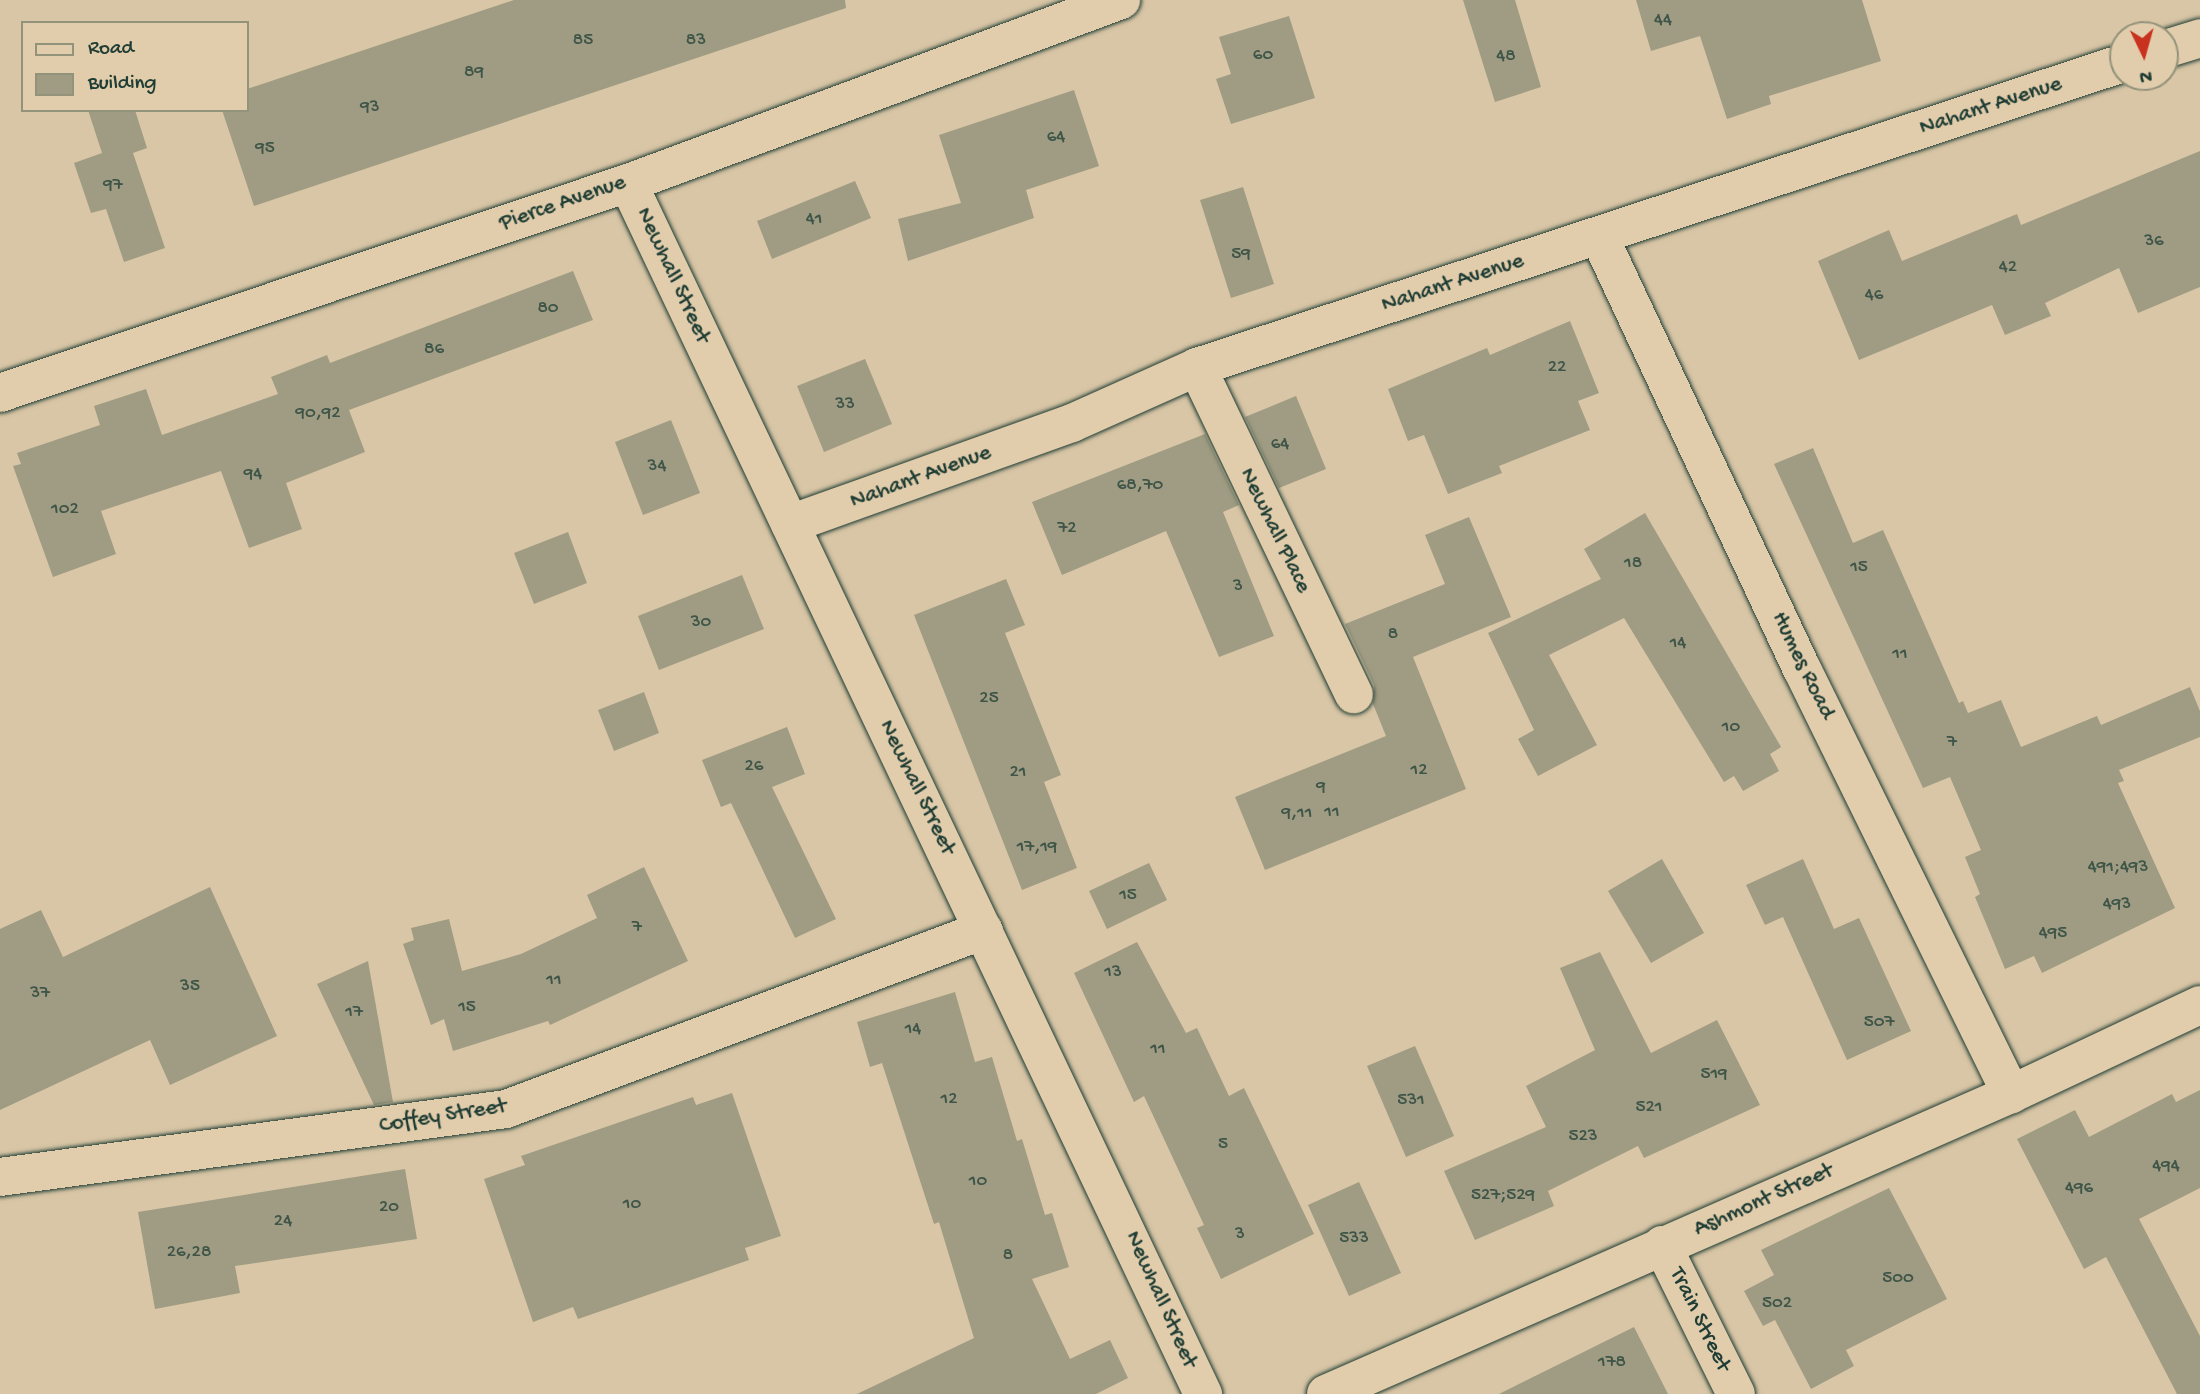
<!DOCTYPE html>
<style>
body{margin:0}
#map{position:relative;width:2200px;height:1394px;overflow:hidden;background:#d9c6a6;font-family:"Gochi Hand",sans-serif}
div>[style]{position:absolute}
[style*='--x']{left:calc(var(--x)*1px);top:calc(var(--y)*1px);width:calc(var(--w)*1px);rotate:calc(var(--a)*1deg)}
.building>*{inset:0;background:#9f9c83}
.roads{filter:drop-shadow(0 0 2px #1f3d34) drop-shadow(0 0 2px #1f3d34)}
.minor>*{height:38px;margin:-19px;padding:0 19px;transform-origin:19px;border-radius:19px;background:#e1ccab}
.major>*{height:38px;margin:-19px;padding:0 19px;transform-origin:19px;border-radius:19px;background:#e1ccab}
span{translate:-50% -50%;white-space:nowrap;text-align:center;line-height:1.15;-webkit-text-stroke:5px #e1ccab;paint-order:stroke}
.number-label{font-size:19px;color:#3f5548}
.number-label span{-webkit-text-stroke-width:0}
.street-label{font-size:23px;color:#1f3d34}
.legend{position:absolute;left:21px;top:21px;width:228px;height:91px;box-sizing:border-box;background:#e1ccab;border:2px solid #93937b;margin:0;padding:9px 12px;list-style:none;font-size:21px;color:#1f3d34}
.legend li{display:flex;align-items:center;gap:14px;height:35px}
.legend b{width:35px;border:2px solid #93937b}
.north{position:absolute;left:2109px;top:21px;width:70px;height:70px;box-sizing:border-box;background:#e1ccab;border:2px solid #93937b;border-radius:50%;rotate:175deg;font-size:19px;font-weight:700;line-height:28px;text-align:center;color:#1f3d34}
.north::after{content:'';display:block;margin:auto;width:24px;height:32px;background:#c8321e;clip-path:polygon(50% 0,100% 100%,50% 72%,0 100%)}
</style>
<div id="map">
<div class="building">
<div style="clip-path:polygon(514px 0,845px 0,846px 8px,254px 206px,222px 110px,247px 110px,247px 89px)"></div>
<div style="clip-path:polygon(1463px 0,1515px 0,1541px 87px,1495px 102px)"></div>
<div style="clip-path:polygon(1636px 0,1862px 0,1881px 61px,1769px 96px,1771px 104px,1727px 119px,1700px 36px,1651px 51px)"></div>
<div style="clip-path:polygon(1289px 16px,1315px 98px,1231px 124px,1216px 79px,1231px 74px,1219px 37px)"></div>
<div style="clip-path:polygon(1074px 90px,1099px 166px,1026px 190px,1034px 218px,908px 261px,898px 219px,961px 203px,939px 135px)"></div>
<div style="clip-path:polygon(88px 110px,135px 110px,147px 148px,133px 153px,165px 248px,124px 262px,106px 209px,91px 213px,74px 163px,102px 153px)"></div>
<div style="clip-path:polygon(2200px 151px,2200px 287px,2138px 313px,2119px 268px,2045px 303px,2051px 316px,2005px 335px,1992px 305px,1859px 360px,1818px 261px,1889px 230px,1902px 261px,2017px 214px,2021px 225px)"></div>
<div style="clip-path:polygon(855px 181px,871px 218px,772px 259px,757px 221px)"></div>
<div style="clip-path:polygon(1243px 187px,1274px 284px,1231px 298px,1200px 200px)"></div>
<div style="clip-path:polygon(573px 271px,593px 320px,349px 410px,365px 452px,286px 483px,302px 529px,249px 548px,221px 471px,101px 511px,116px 554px,53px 577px,13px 466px,21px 464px,17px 453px,100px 425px,94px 406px,146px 389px,162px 435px,278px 394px,271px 377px,327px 355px,330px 363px)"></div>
<div style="clip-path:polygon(1570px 321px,1599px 393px,1578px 401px,1590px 430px,1499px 466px,1502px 473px,1448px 494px,1424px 435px,1408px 441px,1388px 389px,1487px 348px,1490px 355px)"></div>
<div style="clip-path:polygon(865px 359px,892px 424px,824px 452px,797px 386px)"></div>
<div style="clip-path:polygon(1296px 396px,1326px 469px,1279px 488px,1245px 417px)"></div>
<div style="clip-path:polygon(671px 420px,700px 493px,643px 515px,615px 442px)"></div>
<div style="clip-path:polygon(1205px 434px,1239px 505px,1223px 512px,1274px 636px,1219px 657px,1166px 531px,1062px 575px,1032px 502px)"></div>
<div style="clip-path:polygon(1813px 448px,1853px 543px,1883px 530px,1959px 703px,1963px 701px,1968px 713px,2001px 700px,2021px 747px,2097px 716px,2101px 725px,2190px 687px,2200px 711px,2200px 737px,2119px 770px,2124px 781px,2118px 783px,2175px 908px,2042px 973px,2034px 956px,2005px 969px,1975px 897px,1980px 894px,1965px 857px,1981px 850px,1950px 777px,1923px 788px,1774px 464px)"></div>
<div style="clip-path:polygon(1645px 513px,1781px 747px,1770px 754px,1779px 771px,1743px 791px,1734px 776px,1724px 782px,1624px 618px,1549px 655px,1597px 745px,1538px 776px,1518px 739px,1534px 730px,1488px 633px,1601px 579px,1584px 549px)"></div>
<div style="clip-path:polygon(1469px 517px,1511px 617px,1413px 657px,1466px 789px,1265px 870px,1235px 797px,1386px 736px,1373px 704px,1374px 685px,1345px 624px,1445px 584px,1425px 535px)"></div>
<div style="clip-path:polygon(568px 532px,587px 583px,534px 604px,514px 553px)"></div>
<div style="clip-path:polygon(742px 575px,764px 629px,659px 670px,638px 616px)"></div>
<div style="clip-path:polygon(1006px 579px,1025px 625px,1005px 633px,1061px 775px,1044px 782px,1077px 868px,1022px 890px,914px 615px)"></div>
<div style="clip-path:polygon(644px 692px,659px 733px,614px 751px,598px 710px)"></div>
<div style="clip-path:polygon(787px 727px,805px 774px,772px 787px,836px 919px,795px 938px,731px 803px,721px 807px,702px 760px)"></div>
<div style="clip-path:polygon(1662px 859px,1704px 933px,1651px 963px,1608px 891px)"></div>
<div style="clip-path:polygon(1803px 859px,1834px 929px,1859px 918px,1911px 1031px,1847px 1060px,1783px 917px,1765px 925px,1746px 885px)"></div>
<div style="clip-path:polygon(1149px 863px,1167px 900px,1107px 929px,1089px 891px)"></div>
<div style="clip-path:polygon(644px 867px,688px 961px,550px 1025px,548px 1021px,453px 1051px,444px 1019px,431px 1025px,403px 944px,414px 940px,411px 928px,449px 919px,462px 971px,521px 954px,597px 918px,587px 895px)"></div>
<div style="clip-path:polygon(210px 887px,277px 1036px,170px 1085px,150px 1040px,0 1110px,0 929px,41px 910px,63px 957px)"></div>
<div style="clip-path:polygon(1137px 942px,1186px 1033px,1197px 1028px,1229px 1096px,1244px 1088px,1314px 1234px,1221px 1279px,1197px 1228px,1204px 1225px,1144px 1096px,1134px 1102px,1074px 973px)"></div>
<div style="clip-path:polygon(1600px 952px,1651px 1053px,1717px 1020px,1760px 1105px,1644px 1158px,1638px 1146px,1548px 1191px,1554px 1206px,1475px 1240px,1444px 1171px,1546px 1127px,1526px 1086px,1595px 1050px,1560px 968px)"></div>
<div style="clip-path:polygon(368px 961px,393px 1102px,374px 1105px,317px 984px)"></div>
<div style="clip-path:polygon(955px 992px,975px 1062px,992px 1057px,1017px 1141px,1022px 1139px,1045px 1215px,1052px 1213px,1069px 1267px,1032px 1279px,1070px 1359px,1110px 1340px,1128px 1378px,1096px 1394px,857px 1394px,974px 1338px,939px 1222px,934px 1224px,882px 1063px,870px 1067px,857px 1022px)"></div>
<div style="clip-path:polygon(1415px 1046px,1454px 1136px,1406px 1157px,1367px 1066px)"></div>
<div style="clip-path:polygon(2200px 1090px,2200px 1188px,2139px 1219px,2200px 1336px,2200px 1394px,2177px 1394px,2106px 1257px,2084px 1269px,2017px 1139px,2075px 1110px,2089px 1137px,2172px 1094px,2176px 1102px)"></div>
<div style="clip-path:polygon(732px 1093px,781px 1236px,745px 1248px,749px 1260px,578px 1319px,573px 1307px,533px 1322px,484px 1179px,525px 1165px,521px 1156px,693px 1097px,696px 1105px)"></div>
<div style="clip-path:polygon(405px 1169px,417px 1239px,235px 1266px,240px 1293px,155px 1309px,138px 1212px)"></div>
<div style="clip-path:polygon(1359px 1182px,1401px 1273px,1349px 1296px,1308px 1205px)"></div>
<div style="clip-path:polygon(1889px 1188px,1947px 1299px,1846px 1350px,1854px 1366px,1811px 1389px,1775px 1320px,1763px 1326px,1744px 1291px,1774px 1275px,1761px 1250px)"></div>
<div style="clip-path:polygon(1634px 1327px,1668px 1394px,1499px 1394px)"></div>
</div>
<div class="roads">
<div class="minor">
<div style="--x:2165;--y:49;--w:37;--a:-17"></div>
<div style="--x:628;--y:183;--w:1341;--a:64.6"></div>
<div style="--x:1599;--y:236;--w:478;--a:64.9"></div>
<div style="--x:1802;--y:669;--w:474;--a:63.8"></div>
<div style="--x:1197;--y:367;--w:363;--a:64.4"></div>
<div style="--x:0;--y:393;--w:662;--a:-18.49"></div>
<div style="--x:628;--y:183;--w:526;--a:-20.36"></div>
<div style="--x:790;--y:524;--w:300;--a:-19.7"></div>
<div style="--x:1072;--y:423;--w:137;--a:-24.1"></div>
<div style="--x:1197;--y:367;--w:975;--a:-18.17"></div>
<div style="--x:0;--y:1177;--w:511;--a:-7.65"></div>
<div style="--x:506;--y:1109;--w:510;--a:-20.53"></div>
<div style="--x:1662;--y:1245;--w:166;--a:63.6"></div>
</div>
<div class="major">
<div style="--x:1326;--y:1394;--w:748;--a:-23.65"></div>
<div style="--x:2011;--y:1094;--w:209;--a:-25.2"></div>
</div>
</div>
<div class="number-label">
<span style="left:1663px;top:21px">44</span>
<span style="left:583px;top:41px">85</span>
<span style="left:696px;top:41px">83</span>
<span style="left:1263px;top:56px">60</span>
<span style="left:1506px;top:57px">48</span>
<span style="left:474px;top:73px">89</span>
<span style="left:370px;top:108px">93</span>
<span style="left:1056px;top:138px">64</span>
<span style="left:265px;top:149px">95</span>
<span style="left:113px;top:186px">97</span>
<span style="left:814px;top:220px">41</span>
<span style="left:2154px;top:242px">36</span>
<span style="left:1241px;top:255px">59</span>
<span style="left:2008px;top:268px">42</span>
<span style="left:1874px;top:296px">46</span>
<span style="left:548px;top:309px">80</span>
<span style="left:434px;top:350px">86</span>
<span style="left:1557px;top:368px">22</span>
<span style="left:845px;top:405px">33</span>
<span style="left:318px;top:414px">90,92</span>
<span style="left:1280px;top:445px">64</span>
<span style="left:657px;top:467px">34</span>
<span style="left:253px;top:475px">94</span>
<span style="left:1140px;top:486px">68,70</span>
<span style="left:65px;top:510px">102</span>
<span style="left:1067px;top:529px">72</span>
<span style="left:1633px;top:564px">18</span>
<span style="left:1859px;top:568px">15</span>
<span style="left:1238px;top:587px">3</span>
<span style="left:701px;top:623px">30</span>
<span style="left:1393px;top:635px">8</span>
<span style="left:1678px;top:644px">14</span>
<span style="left:1900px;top:655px">11</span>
<span style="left:989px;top:699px">25</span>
<span style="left:1731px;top:728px">10</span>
<span style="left:1952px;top:743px">7</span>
<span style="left:754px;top:767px">26</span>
<span style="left:1419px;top:771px">12</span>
<span style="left:1018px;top:773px">21</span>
<span style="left:1321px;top:788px">9</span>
<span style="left:1332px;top:813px">11</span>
<span style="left:1297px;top:814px">9,11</span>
<span style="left:1037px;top:848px">17,19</span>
<span style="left:2118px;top:868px">491;493</span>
<span style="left:1128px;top:896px">15</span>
<span style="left:2117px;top:905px">493</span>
<span style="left:637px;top:928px">7</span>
<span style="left:2053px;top:934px">495</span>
<span style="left:1113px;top:973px">13</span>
<span style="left:554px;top:981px">11</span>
<span style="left:190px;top:987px">35</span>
<span style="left:40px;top:994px">37</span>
<span style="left:467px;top:1008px">15</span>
<span style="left:354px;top:1013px">17</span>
<span style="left:1879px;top:1023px">507</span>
<span style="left:913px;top:1030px">14</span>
<span style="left:1158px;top:1050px">11</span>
<span style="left:1714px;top:1075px">519</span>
<span style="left:949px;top:1100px">12</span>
<span style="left:1411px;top:1101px">531</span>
<span style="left:1649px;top:1108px">521</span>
<span style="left:1583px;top:1137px">523</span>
<span style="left:1223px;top:1145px">5</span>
<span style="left:2166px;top:1167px">494</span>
<span style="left:978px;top:1182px">10</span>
<span style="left:2079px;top:1189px">496</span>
<span style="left:1503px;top:1196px">527;529</span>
<span style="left:632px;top:1205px">10</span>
<span style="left:389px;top:1208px">20</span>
<span style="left:283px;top:1222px">24</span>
<span style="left:1240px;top:1235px">3</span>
<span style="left:1354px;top:1239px">533</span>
<span style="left:189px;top:1253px">26,28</span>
<span style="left:1008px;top:1256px">8</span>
<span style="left:1898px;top:1279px">500</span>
<span style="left:1777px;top:1304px">502</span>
<span style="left:1612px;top:1363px">178</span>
</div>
<div class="street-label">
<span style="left:1991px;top:107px;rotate:-18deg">Nahant Avenue</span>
<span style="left:563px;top:204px;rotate:-19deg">Pierce Avenue</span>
<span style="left:672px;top:276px;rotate:65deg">Newhall Street</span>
<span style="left:1453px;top:284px;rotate:-18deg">Nahant Avenue</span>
<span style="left:921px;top:478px;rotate:-20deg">Nahant Avenue</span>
<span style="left:1274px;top:531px;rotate:64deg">Newhall Place</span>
<span style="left:1802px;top:666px;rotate:64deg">Humes Road</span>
<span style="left:916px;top:788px;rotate:64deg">Newhall Street</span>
<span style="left:443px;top:1117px;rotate:-9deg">Coffey Street</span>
<span style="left:1764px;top:1201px;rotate:-24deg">Ashmont Street</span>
<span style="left:1160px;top:1300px;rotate:66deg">Newhall Street</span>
<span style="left:1699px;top:1320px;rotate:64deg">Train Street</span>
</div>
<ul class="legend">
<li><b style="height:9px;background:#e1ccab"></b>Road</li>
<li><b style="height:19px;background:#9f9c83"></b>Building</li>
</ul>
<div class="north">N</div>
</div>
